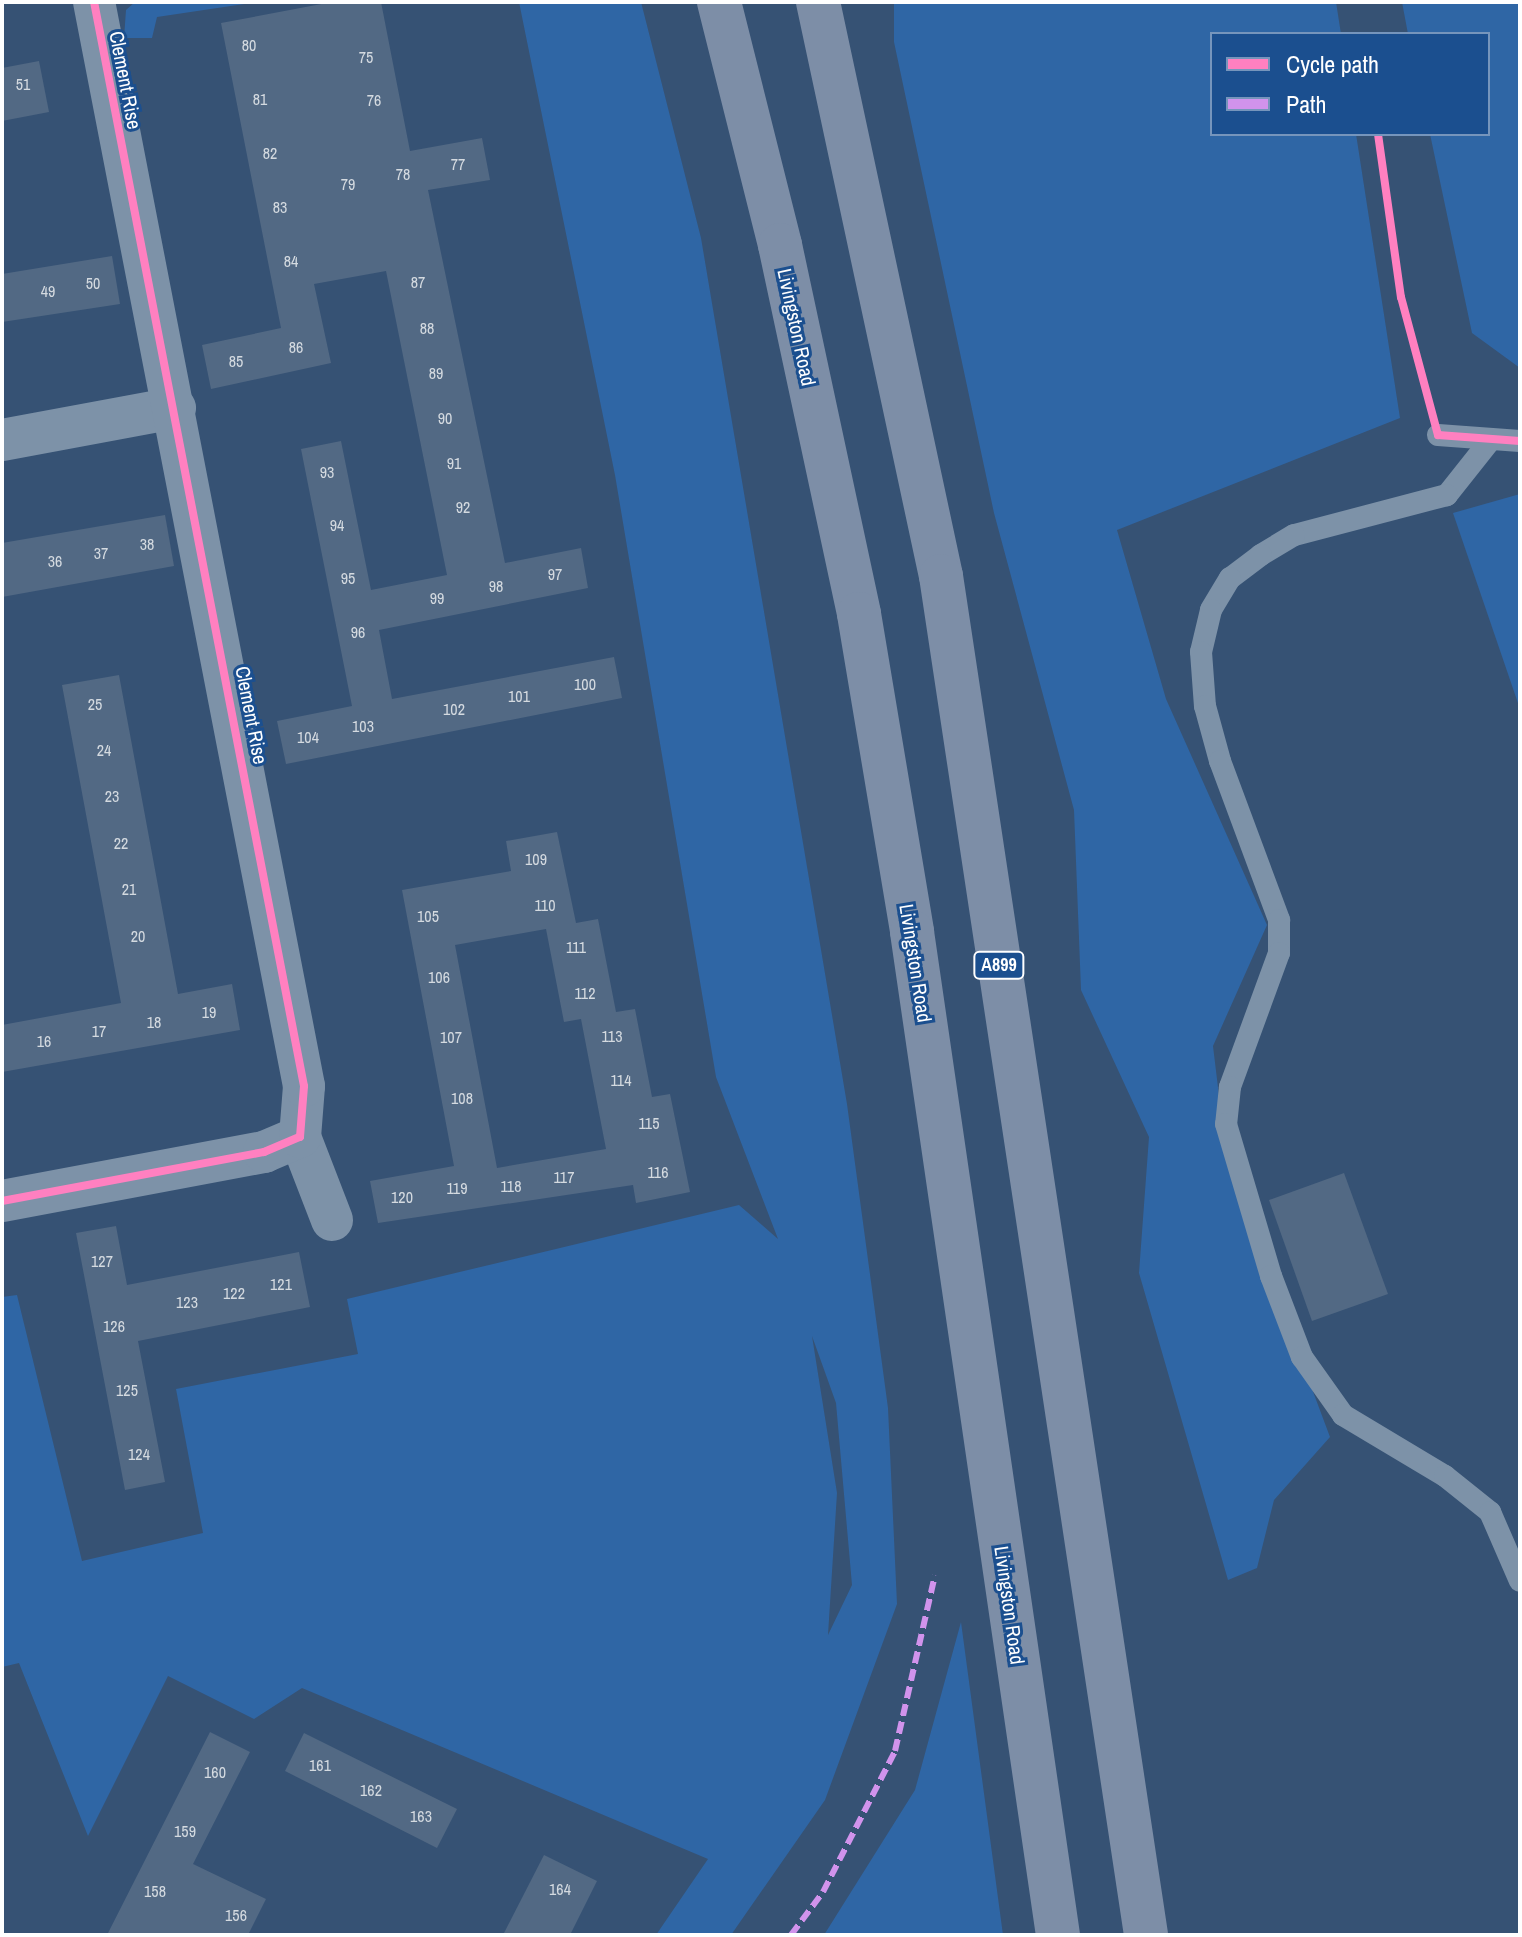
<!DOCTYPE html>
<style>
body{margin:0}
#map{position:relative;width:1522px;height:1937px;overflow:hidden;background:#365274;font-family:"Archivo Narrow",sans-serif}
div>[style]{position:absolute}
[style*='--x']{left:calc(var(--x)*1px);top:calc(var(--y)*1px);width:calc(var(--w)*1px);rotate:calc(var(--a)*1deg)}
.green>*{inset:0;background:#2f66a5}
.building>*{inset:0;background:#526984}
.lane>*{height:22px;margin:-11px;padding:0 11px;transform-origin:11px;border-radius:11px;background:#7d92a8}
.street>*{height:42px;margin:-21px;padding:0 21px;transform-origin:21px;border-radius:21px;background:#7d92a8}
.primary>*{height:44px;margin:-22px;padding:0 22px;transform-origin:22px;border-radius:22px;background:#7d8ea7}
.quiet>*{height:6px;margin-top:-3px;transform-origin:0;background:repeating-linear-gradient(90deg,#d193ec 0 12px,transparent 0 18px)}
.cycleway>*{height:8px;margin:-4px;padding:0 4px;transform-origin:4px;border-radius:4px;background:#ff80c0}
span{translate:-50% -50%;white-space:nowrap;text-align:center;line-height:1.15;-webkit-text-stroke:6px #1b4f8f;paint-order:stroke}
.number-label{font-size:16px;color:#d4dae0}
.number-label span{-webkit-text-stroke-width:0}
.shield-label span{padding:2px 6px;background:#1b4f8f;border:2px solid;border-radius:6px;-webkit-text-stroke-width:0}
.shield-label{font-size:18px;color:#fff;font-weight:700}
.street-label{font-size:20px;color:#fff}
.frame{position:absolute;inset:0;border:4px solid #fff;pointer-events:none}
.legend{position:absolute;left:1210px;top:32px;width:280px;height:104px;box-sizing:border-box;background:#1b4f8f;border:2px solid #7695bc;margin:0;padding:10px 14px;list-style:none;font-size:24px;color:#fff}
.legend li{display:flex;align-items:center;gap:16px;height:40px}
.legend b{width:40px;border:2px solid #7695bc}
</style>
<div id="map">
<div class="green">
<div style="clip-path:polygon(135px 2px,258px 2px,157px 17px,152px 38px,124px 38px,126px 10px)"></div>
<div style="clip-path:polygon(evenodd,519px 2px,641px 2px,701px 238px,847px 1104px,888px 1408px,897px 1604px,825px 1800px,731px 1935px,656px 1935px,708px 1859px,302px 1688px,254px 1719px,168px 1676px,88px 1836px,19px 1663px,2px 1667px,2px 1297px,17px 1295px,82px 1561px,203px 1533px,176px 1389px,358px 1354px,347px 1299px,739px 1205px,778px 1239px,716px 1077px,615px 475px,519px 2px,812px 1336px,836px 1403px,852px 1585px,828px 1635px,837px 1493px,812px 1336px)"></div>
<div style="clip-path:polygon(894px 2px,1336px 2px,1341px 34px,1212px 34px,1212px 134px,1356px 134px,1400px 418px,1117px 530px,1166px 699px,1267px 925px,1213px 1046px,1227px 1162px,1330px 1437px,1274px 1500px,1257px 1568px,1228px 1580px,1139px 1273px,1149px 1137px,1081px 990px,1074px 810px,994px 513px,894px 42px)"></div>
<div style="clip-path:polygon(1402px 2px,1520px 2px,1520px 368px,1472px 333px,1430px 134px,1488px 134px,1488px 34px,1408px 34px)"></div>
<div style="clip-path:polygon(1520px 494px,1520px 709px,1453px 513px)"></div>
<div style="clip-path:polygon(961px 1622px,1003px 1935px,824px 1935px,915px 1790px)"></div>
</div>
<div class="building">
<div style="clip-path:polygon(332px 2px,381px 2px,410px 151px,482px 138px,490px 180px,428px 190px,505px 563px,581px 548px,588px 588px,379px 630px,392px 699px,614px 657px,622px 698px,286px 764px,277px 721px,352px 706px,301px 449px,341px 441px,371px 590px,447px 575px,386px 271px,314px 284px,331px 363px,211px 389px,202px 345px,281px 328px,221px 23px)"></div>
<div style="clip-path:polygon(39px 61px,49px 112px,2px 121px,2px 68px)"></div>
<div style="clip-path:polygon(112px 256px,120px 304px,2px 322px,2px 274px)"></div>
<div style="clip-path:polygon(165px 515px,174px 566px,2px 597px,2px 543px)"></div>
<div style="clip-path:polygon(119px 675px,178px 994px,232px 984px,240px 1030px,2px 1072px,2px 1025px,121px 1003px,62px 685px)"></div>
<div style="clip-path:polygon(evenodd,557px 832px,576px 923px,598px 919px,616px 1012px,635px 1009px,652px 1097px,670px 1094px,690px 1192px,636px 1203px,633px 1185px,378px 1223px,370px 1181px,454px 1166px,402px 890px,511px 871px,506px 841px,557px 832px,546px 929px,564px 1022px,581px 1019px,606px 1149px,497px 1168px,455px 945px,546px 929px)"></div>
<div style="clip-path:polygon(1344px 1173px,1388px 1294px,1312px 1321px,1269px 1200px)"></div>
<div style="clip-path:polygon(116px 1226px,127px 1285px,299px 1252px,310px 1307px,138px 1341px,165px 1482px,125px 1490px,76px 1233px)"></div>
<div style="clip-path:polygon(210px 1732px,250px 1752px,193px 1864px,266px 1899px,248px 1935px,107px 1935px)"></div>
<div style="clip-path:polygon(304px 1733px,457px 1809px,437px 1848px,285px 1771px)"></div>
<div style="clip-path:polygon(544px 1855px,597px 1881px,570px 1935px,503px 1935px)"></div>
</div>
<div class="lane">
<div style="--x:1438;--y:435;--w:82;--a:4.2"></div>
<div style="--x:1489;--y:442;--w:68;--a:128.4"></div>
<div style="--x:1447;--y:495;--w:158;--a:165.3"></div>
<div style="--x:1294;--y:535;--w:39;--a:149"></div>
<div style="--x:1261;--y:555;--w:39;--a:143"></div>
<div style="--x:1230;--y:578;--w:37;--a:121"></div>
<div style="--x:1211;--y:610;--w:43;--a:103.4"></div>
<div style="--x:1201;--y:652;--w:54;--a:85.8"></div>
<div style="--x:1205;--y:706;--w:57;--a:74.7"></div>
<div style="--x:1220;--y:761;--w:170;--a:69.6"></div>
<div style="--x:1279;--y:920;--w:33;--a:90"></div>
<div style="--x:1279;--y:953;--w:143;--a:110.1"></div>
<div style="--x:1230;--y:1087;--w:37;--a:96"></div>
<div style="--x:1226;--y:1124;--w:159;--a:73.5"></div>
<div style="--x:1271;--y:1276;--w:87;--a:69.1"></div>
<div style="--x:1302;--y:1357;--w:71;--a:54.7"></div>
<div style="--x:1343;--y:1415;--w:119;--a:30.9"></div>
<div style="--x:1445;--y:1476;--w:58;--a:38.7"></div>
<div style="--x:1490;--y:1512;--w:75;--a:66.5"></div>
</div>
<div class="street">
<div style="--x:2;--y:440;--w:176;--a:-10.5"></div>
<div style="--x:300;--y:1137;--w:89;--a:68.9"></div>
<div style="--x:2;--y:1201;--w:267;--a:-10.6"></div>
<div style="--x:264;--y:1152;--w:39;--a:-23"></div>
<div style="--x:300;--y:1137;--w:51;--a:-85.5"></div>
<div style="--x:304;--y:1086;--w:1104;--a:-100.96"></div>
</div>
<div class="primary">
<div style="--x:719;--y:2;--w:251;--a:75.9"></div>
<div style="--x:780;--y:245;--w:377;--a:77.9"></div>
<div style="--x:859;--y:614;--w:322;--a:80.5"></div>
<div style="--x:912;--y:932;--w:1014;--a:81.72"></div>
<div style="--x:818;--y:2;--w:587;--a:77.91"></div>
<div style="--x:941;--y:576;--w:1374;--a:81.42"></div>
</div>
<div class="quiet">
<div style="--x:791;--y:1935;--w:54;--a:-53.3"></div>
<div style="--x:823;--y:1892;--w:158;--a:-62.9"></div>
<div style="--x:895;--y:1751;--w:180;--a:-77.2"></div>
</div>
<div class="cycleway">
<div style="--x:1378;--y:134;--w:165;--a:82"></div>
<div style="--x:1401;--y:297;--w:143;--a:75"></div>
<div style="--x:1438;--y:435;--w:82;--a:4.2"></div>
<div style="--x:2;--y:1201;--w:267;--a:-10.6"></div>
<div style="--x:264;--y:1152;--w:39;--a:-23"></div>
<div style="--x:300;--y:1137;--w:51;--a:-85.5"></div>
<div style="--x:304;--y:1086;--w:1104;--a:-100.96"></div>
</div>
<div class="number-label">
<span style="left:249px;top:45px">80</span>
<span style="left:366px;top:57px">75</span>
<span style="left:23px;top:84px">51</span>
<span style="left:260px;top:99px">81</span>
<span style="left:374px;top:100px">76</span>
<span style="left:270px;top:153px">82</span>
<span style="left:458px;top:164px">77</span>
<span style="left:403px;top:174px">78</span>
<span style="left:348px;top:184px">79</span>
<span style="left:280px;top:207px">83</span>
<span style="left:291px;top:261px">84</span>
<span style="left:418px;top:282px">87</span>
<span style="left:93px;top:283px">50</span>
<span style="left:48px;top:291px">49</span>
<span style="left:427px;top:328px">88</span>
<span style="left:296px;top:347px">86</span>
<span style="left:236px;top:361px">85</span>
<span style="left:436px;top:373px">89</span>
<span style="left:445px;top:418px">90</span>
<span style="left:454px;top:463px">91</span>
<span style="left:327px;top:472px">93</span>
<span style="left:463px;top:507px">92</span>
<span style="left:337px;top:525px">94</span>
<span style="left:147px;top:544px">38</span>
<span style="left:101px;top:553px">37</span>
<span style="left:55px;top:561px">36</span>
<span style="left:555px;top:574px">97</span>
<span style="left:348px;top:578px">95</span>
<span style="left:496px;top:586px">98</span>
<span style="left:437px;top:598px">99</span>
<span style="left:358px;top:632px">96</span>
<span style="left:585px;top:684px">100</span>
<span style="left:519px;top:696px">101</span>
<span style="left:95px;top:704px">25</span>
<span style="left:454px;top:709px">102</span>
<span style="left:363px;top:726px">103</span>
<span style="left:308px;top:737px">104</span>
<span style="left:104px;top:750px">24</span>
<span style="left:112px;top:796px">23</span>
<span style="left:121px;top:843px">22</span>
<span style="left:536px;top:859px">109</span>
<span style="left:129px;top:889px">21</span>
<span style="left:545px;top:905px">110</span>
<span style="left:428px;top:916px">105</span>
<span style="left:138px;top:936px">20</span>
<span style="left:576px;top:947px">111</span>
<span style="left:439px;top:977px">106</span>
<span style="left:585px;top:993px">112</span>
<span style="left:209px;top:1012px">19</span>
<span style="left:154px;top:1022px">18</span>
<span style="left:99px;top:1031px">17</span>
<span style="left:612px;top:1036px">113</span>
<span style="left:451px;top:1037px">107</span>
<span style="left:44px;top:1041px">16</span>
<span style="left:621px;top:1080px">114</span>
<span style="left:462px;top:1098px">108</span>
<span style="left:649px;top:1123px">115</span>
<span style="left:658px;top:1172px">116</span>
<span style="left:564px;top:1177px">117</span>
<span style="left:511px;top:1186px">118</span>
<span style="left:457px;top:1188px">119</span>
<span style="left:402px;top:1197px">120</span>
<span style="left:102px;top:1261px">127</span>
<span style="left:281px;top:1284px">121</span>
<span style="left:234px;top:1293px">122</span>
<span style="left:187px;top:1302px">123</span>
<span style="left:114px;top:1326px">126</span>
<span style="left:127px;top:1390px">125</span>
<span style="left:139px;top:1454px">124</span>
<span style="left:320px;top:1765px">161</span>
<span style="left:215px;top:1772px">160</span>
<span style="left:371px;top:1790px">162</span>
<span style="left:421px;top:1816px">163</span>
<span style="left:185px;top:1831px">159</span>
<span style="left:560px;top:1889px">164</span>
<span style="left:155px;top:1891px">158</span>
<span style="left:236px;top:1915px">156</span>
</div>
<div class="shield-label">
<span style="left:999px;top:965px">A899</span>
</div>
<div class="street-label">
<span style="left:126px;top:80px;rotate:79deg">Clement Rise</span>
<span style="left:797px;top:327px;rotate:78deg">Livingston Road</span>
<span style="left:252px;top:715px;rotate:79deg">Clement Rise</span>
<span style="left:916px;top:963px;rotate:81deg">Livingston Road</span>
<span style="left:1010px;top:1605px;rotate:82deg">Livingston Road</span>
</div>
<div class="frame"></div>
<ul class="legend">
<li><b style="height:10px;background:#ff80c0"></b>Cycle path</li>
<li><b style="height:10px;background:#d193ec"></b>Path</li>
</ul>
</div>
